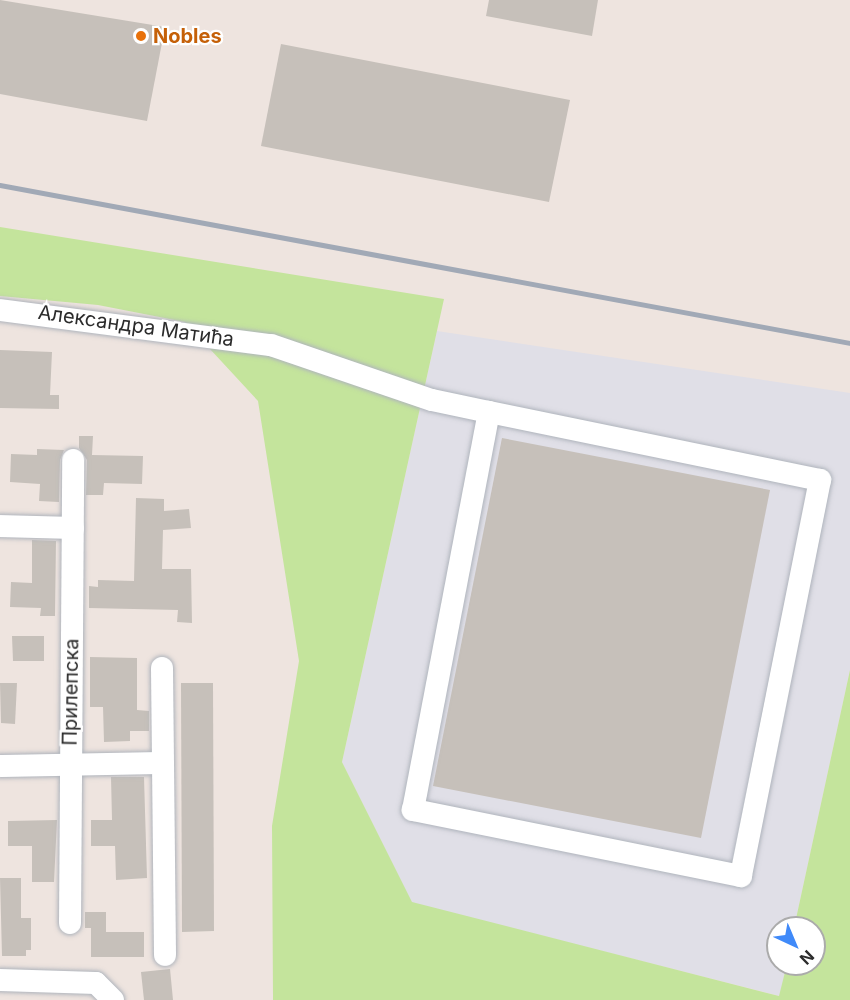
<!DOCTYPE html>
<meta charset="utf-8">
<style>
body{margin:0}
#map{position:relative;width:850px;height:1000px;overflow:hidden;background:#eee4df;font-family:Inter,sans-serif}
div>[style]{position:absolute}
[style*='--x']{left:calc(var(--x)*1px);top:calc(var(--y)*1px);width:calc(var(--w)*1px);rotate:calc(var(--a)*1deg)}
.industrial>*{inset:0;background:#e0dfe7}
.green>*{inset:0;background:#c4e49c}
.building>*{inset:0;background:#c6c0ba}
.roads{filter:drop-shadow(0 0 2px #afb4bc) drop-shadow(0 0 2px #afb4bc)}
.minor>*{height:22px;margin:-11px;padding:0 11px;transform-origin:11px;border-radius:11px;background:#fff}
.rail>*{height:4.5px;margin:-2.25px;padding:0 2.25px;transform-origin:2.25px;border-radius:2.25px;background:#a1a9b6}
.dots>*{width:16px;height:16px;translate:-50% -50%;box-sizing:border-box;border:3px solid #fff;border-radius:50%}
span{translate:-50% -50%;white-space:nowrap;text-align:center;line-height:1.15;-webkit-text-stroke:4.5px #fff;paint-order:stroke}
.food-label{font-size:20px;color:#c56008;font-weight:700}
.left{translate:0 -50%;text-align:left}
.street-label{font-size:20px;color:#2c2c2c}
.north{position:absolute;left:766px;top:916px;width:60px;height:60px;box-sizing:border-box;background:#fff;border:2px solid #ababab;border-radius:50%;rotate:136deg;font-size:16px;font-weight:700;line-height:24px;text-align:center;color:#2c2c2c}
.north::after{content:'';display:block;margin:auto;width:21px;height:27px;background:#408af9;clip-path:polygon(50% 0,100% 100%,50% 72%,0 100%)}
</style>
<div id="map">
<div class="industrial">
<div style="clip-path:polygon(437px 331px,850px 393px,850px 670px,794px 928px,778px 928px,778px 964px,787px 964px,780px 996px,412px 903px,342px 762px)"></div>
</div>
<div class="green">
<div style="clip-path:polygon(0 227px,444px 299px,342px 762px,412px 902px,779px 996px,787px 964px,814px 964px,814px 928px,794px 928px,850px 670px,850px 1000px,273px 1000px,272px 826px,299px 661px,258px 401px,185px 322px,98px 305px,0 296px)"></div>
</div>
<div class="building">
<div style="clip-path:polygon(0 0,165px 27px,147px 121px,0 94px)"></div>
<div style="clip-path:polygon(489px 0,598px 0,592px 36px,486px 16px)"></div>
<div style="clip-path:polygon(281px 44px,570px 100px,549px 202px,261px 146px)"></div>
<div style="clip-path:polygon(0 350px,52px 352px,50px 395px,59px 395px,59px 409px,0 408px)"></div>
<div style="clip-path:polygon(79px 436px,93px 436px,92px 455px,143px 456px,142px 484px,104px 483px,103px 495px,86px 495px,87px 460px,79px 448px)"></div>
<div style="clip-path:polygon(502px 438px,770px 490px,701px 838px,433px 786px)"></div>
<div style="clip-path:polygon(37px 449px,64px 450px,60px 460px,59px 502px,39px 501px,40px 484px,10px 482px,11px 454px,37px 455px)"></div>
<div style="clip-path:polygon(136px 498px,164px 499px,164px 511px,189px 509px,191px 528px,163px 530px,162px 569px,191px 569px,192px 623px,177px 622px,178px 610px,89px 608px,89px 586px,98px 587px,98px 580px,134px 581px)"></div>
<div style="clip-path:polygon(32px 540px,56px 541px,55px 616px,40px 616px,41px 608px,10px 607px,11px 582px,32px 583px)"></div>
<div style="clip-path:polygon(12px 636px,44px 636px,44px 661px,13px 661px)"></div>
<div style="clip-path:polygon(90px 657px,137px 658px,137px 710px,149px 711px,149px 731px,130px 731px,130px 741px,104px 742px,103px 707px,90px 707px)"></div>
<div style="clip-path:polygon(0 683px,17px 683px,15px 724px,1px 723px)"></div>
<div style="clip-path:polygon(181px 683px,213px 683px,214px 931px,182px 932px)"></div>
<div style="clip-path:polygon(111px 777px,144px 777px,147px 878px,116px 880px,115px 846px,91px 846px,91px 820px,112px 820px)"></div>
<div style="clip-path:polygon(57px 820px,54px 882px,32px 882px,32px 846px,8px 846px,8px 821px)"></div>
<div style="clip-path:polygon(0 878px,21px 878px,21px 918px,31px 918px,31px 950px,26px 950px,26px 956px,2px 956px)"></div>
<div style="clip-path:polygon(85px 912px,106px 912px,106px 932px,144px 932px,144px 957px,91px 957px,91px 928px,85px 928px)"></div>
<div style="clip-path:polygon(170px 969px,173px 1000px,144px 1000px,141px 972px)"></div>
</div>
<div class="roads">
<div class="minor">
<div style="--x:0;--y:310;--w:273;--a:7.4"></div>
<div style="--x:271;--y:345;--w:170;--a:18.9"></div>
<div style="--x:432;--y:400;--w:58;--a:11.9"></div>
<div style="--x:489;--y:412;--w:338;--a:11.6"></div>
<div style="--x:820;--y:480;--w:404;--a:101.3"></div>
<div style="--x:741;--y:876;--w:335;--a:-168.6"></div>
<div style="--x:413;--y:810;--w:405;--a:-79.2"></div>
<div style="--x:0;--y:526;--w:73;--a:1.6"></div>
<div style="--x:162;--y:668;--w:287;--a:89.4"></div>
<div style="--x:0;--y:766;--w:162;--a:-1.1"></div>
<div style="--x:70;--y:923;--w:463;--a:-89.6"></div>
<div style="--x:0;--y:980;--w:96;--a:1.8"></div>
<div style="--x:96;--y:983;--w:24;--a:45"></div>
</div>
</div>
<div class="rail">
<div style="--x:0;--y:185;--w:865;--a:10.53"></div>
</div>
<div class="dots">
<div style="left:141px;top:36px;background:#e8710a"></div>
</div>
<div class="food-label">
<span class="left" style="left:153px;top:36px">Nobles</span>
</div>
<div class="street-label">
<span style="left:136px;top:326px;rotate:8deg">Александра Матића</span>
<span style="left:71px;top:692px;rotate:-89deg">Прилепска</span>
</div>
<div class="north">N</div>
</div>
